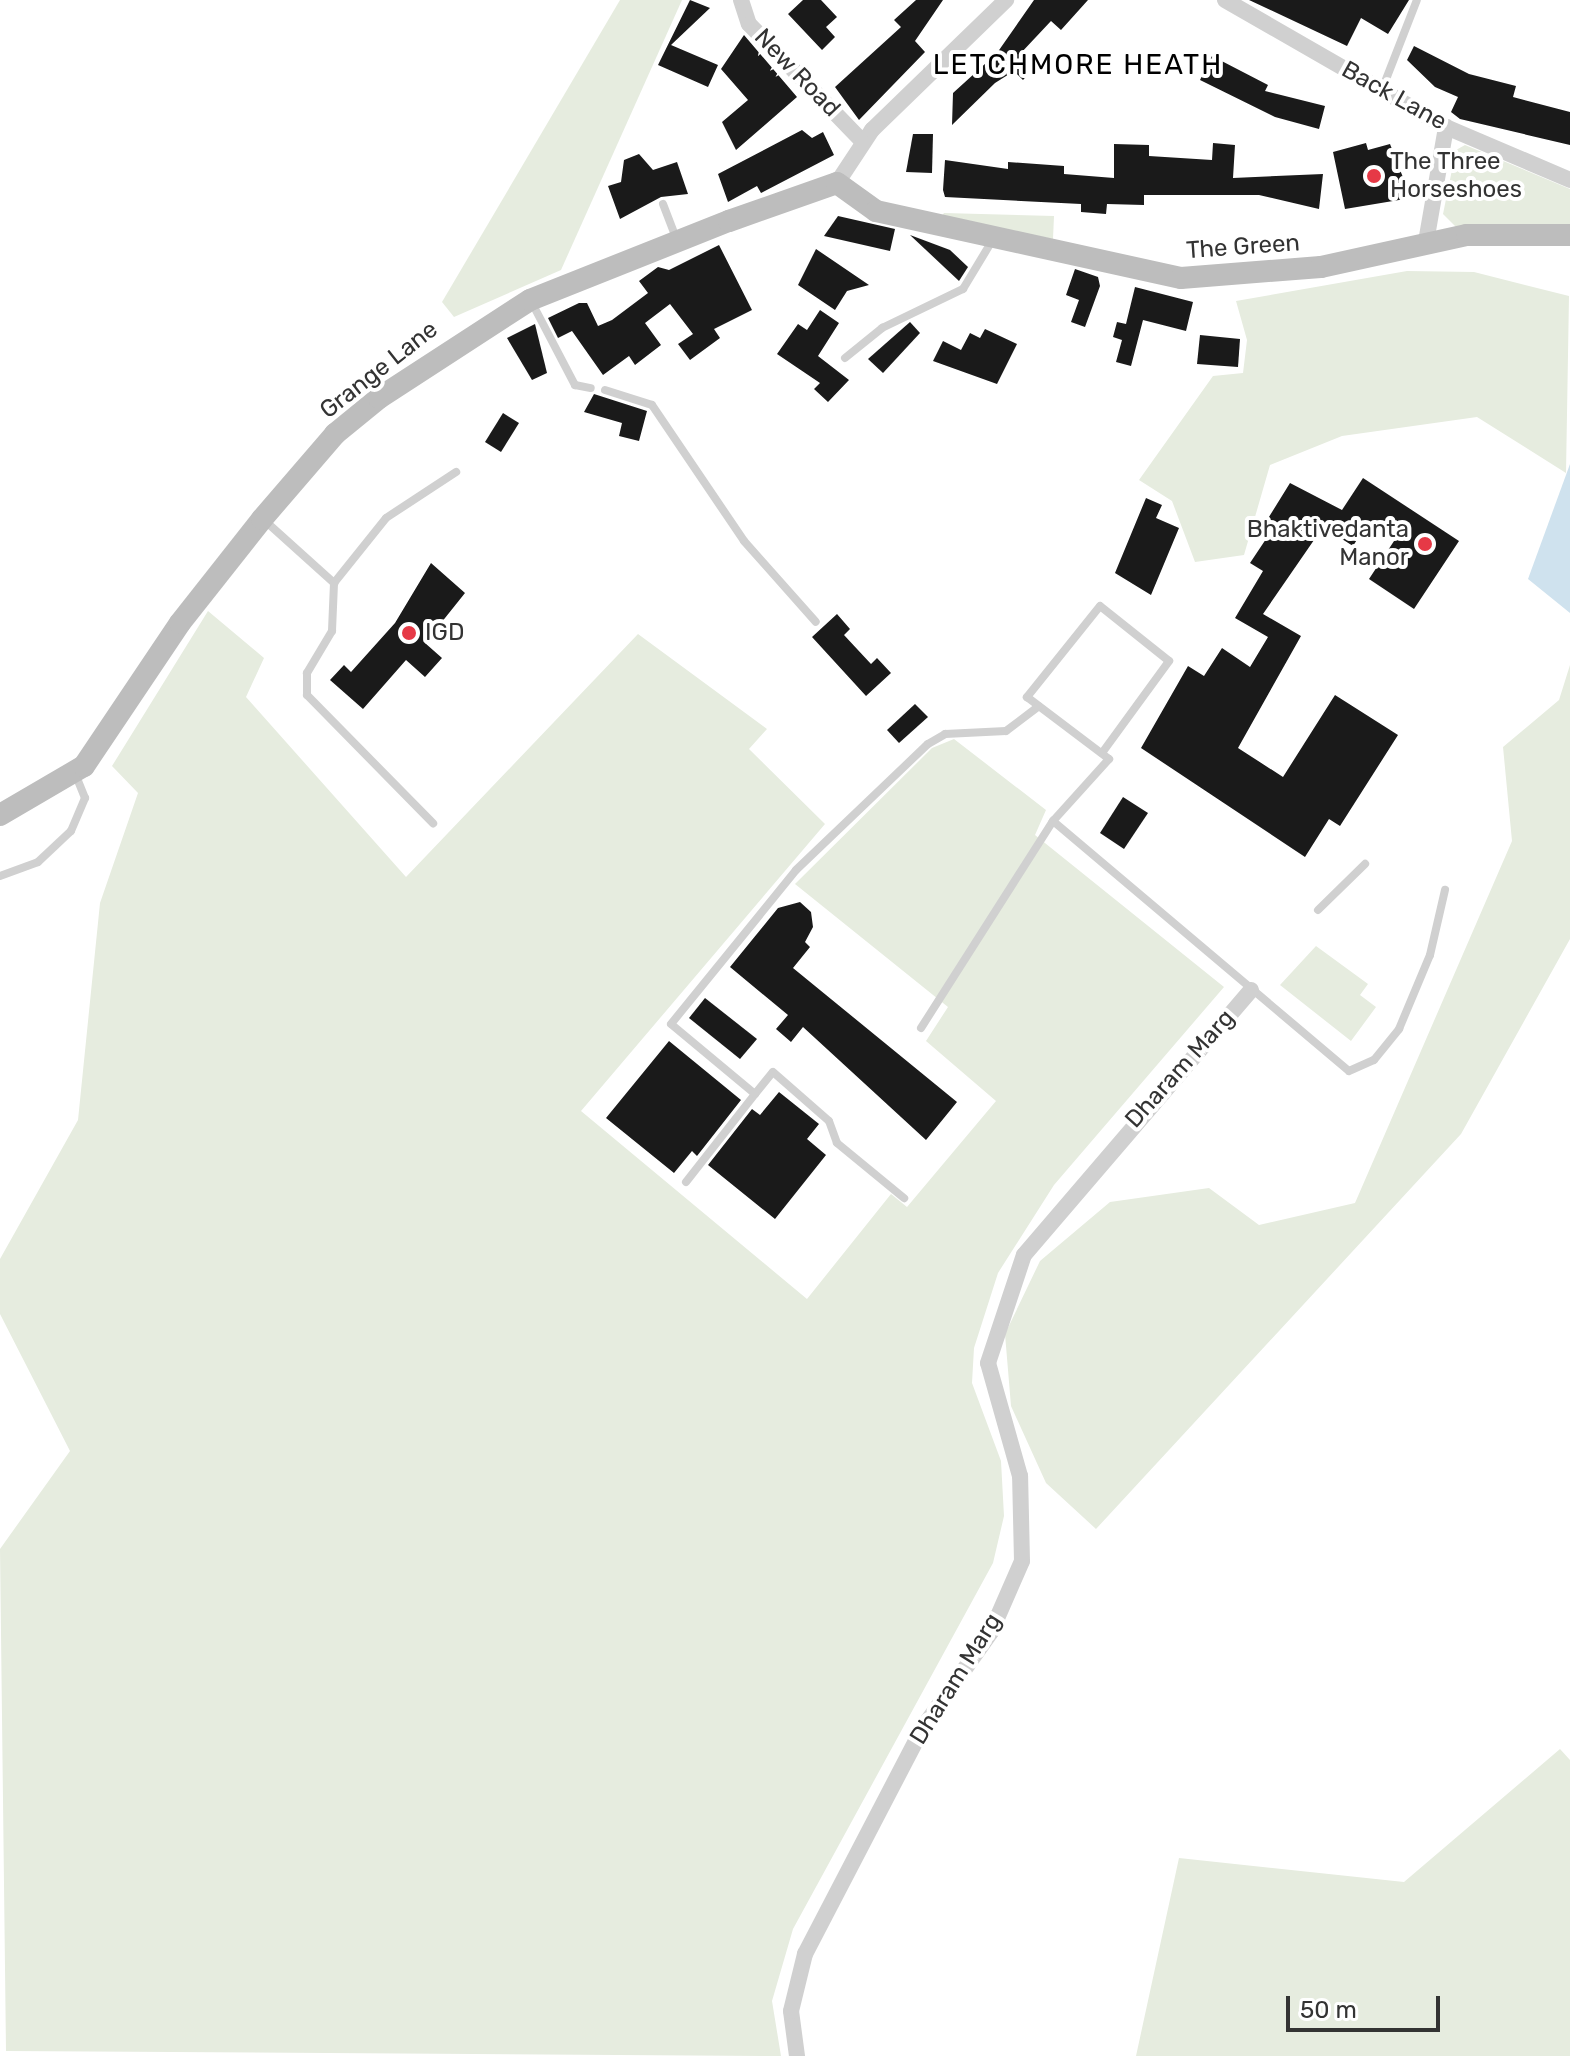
<!DOCTYPE html>
<style>
body{margin:0}
#map{position:relative;width:1570px;height:2056px;overflow:hidden;background:#fff;font-family:Rubik,sans-serif}
div>[style]{position:absolute}
[style*='--x']{left:calc(var(--x)*1px);top:calc(var(--y)*1px);width:calc(var(--w)*1px);rotate:calc(var(--a)*1deg)}
.green>*{inset:0;background:#e6ecdf}
.water>*{inset:0;background:#cfe2ee}
.building>*{inset:0;background:#1a1a1a}
.lane>*{height:8px;margin:-4px;padding:0 4px;transform-origin:4px;border-radius:4px;background:#d0d0d0}
.street>*{height:16px;margin:-8px;padding:0 8px;transform-origin:8px;border-radius:8px;background:#d0d0d0}
.secondary>*{height:22px;margin:-11px;padding:0 11px;transform-origin:11px;border-radius:11px;background:#bdbdbd}
.dots>*{width:22px;height:22px;translate:-50% -50%;box-sizing:border-box;border:4px solid #fff;border-radius:50%}
span{translate:-50% -50%;white-space:nowrap;text-align:center;line-height:1.15;-webkit-text-stroke:8px #fff;paint-order:stroke}
.street-label{font-size:24px;color:#333}
.poi-label{font-size:24px;color:#333}
.left{translate:0 -50%;text-align:left}
.right{translate:-100% -50%;text-align:right}
.quarter-label{font-size:28px;color:#000;letter-spacing:2px}
.scale{position:absolute;left:1286px;top:1996px;width:154px;height:36px;box-sizing:border-box;border:4px solid #333;border-top:0;padding-left:10px;font-size:24px;line-height:28px;white-space:nowrap;color:#333;-webkit-text-stroke:6px #fff;paint-order:stroke}
</style>
<div id="map">
<div class="green">
<div style="clip-path:polygon(620px 0,682px 0,561px 270px,454px 317px,442px 302px)"></div>
<div style="clip-path:polygon(1465px 145px,1570px 189px,1570px 224px,1458px 229px,1443px 214px,1456px 150px)"></div>
<div style="clip-path:polygon(944px 213px,1054px 216px,1053px 239px,941px 217px)"></div>
<div style="clip-path:polygon(1407px 271px,1474px 272px,1569px 296px,1566px 473px,1477px 417px,1342px 436px,1270px 465px,1244px 555px,1195px 562px,1172px 501px,1139px 480px,1213px 376px,1243px 373px,1247px 340px,1236px 301px)"></div>
<div style="clip-path:polygon(208px 611px,264px 658px,246px 697px,406px 877px,638px 634px,767px 729px,749px 749px,825px 824px,581px 1111px,807px 1299px,891px 1194px,907px 1207px,996px 1101px,926px 1041px,948px 1007px,795px 884px,932px 748px,954px 739px,1046px 810px,1035px 835px,1224px 987px,1054px 1185px,998px 1273px,974px 1348px,972px 1383px,1001px 1461px,1004px 1516px,993px 1563px,793px 1929px,772px 2001px,781px 2056px,6px 2051px,0 1549px,70px 1451px,0 1314px,0 1259px,78px 1120px,100px 903px,138px 793px,112px 766px)"></div>
<div style="clip-path:polygon(1570px 665px,1570px 939px,1461px 1134px,1096px 1529px,1046px 1483px,1011px 1406px,1005px 1334px,1040px 1261px,1110px 1202px,1209px 1188px,1259px 1225px,1355px 1203px,1512px 841px,1503px 747px,1559px 700px)"></div>
<div style="clip-path:polygon(1316px 946px,1368px 984px,1360px 995px,1376px 1007px,1351px 1041px,1280px 985px)"></div>
<div style="clip-path:polygon(1560px 1749px,1570px 1760px,1570px 2056px,1136px 2056px,1179px 1858px,1404px 1882px)"></div>
</div>
<div class="water">
<div style="clip-path:polygon(1570px 464px,1570px 613px,1528px 579px)"></div>
</div>
<div class="building">
<div style="clip-path:polygon(690px 0,710px 8px,671px 45px,718px 65px,708px 87px,658px 65px)"></div>
<div style="clip-path:polygon(803px 0,821px 0,837px 17px,826px 27px,835px 37px,822px 50px,788px 14px)"></div>
<div style="clip-path:polygon(916px 0,943px 0,915px 41px,925px 52px,859px 120px,835px 87px,901px 27px,894px 20px)"></div>
<div style="clip-path:polygon(1034px 0,1088px 0,1061px 30px,1051px 21px,1020px 54px,1034px 68px,1023px 80px,1014px 71px,995px 83px,952px 125px,953px 93px,997px 53px)"></div>
<div style="clip-path:polygon(1249px 0,1409px 0,1388px 34px,1361px 18px,1347px 46px)"></div>
<div style="clip-path:polygon(744px 35px,797px 97px,736px 150px,722px 122px,748px 100px,721px 69px)"></div>
<div style="clip-path:polygon(1414px 46px,1469px 74px,1516px 86px,1513px 97px,1570px 112px,1570px 145px,1460px 119px,1451px 112px,1458px 97px,1435px 87px,1407px 60px)"></div>
<div style="clip-path:polygon(1212px 56px,1268px 85px,1265px 91px,1325px 106px,1319px 129px,1275px 117px,1200px 80px)"></div>
<div style="clip-path:polygon(802px 130px,812px 138px,823px 132px,834px 155px,761px 193px,757px 186px,728px 202px,718px 174px)"></div>
<div style="clip-path:polygon(913px 134px,933px 134px,932px 173px,906px 172px)"></div>
<div style="clip-path:polygon(1213px 143px,1235px 145px,1233px 178px,1323px 174px,1319px 209px,1259px 195px,1144px 195px,1144px 205px,1107px 204px,1106px 214px,1081px 212px,1081px 204px,945px 197px,943px 190px,945px 160px,1008px 169px,1008px 162px,1064px 166px,1064px 174px,1114px 178px,1114px 144px,1149px 145px,1149px 156px,1212px 160px)"></div>
<div style="clip-path:polygon(1366px 143px,1368px 150px,1390px 144px,1411px 198px,1345px 209px,1333px 152px)"></div>
<div style="clip-path:polygon(639px 154px,653px 170px,677px 162px,688px 194px,661px 197px,620px 219px,608px 186px,621px 182px,624px 160px)"></div>
<div style="clip-path:polygon(838px 216px,895px 229px,890px 251px,824px 236px)"></div>
<div style="clip-path:polygon(910px 235px,950px 250px,968px 267px,959px 281px)"></div>
<div style="clip-path:polygon(719px 245px,752px 310px,714px 329px,720px 338px,690px 360px,678px 344px,693px 334px,670px 304px,645px 323px,661px 345px,635px 365px,629px 356px,603px 375px,572px 331px,558px 338px,548px 318px,579px 303px,587px 303px,598px 326px,612px 320px,648px 293px,639px 281px,658px 267px,669px 270px)"></div>
<div style="clip-path:polygon(816px 249px,869px 285px,847px 291px,835px 310px,798px 285px)"></div>
<div style="clip-path:polygon(1075px 269px,1098px 277px,1100px 286px,1085px 327px,1071px 322px,1079px 300px,1066px 295px)"></div>
<div style="clip-path:polygon(1135px 287px,1193px 302px,1186px 331px,1143px 320px,1131px 366px,1116px 362px,1122px 340px,1113px 337px,1117px 322px,1126px 324px)"></div>
<div style="clip-path:polygon(820px 310px,839px 323px,818px 356px,849px 380px,828px 402px,814px 389px,820px 383px,777px 354px,798px 324px,807px 330px)"></div>
<div style="clip-path:polygon(910px 322px,920px 333px,883px 373px,868px 359px)"></div>
<div style="clip-path:polygon(535px 324px,547px 373px,532px 380px,507px 338px)"></div>
<div style="clip-path:polygon(985px 329px,1017px 344px,997px 384px,933px 361px,943px 341px,961px 350px,970px 333px,980px 338px)"></div>
<div style="clip-path:polygon(1200px 335px,1240px 339px,1238px 367px,1197px 364px)"></div>
<div style="clip-path:polygon(594px 394px,647px 411px,639px 441px,619px 436px,622px 423px,584px 412px)"></div>
<div style="clip-path:polygon(503px 413px,519px 423px,501px 452px,485px 442px)"></div>
<div style="clip-path:polygon(1363px 478px,1459px 541px,1414px 609px,1369px 579px,1396px 538px,1369px 521px,1353px 546px,1323px 527px,1263px 614px,1301px 636px,1238px 748px,1283px 777px,1335px 695px,1398px 735px,1340px 826px,1329px 819px,1305px 857px,1141px 748px,1188px 666px,1204px 676px,1222px 648px,1250px 667px,1268px 637px,1235px 618px,1263px 571px,1250px 563px,1272px 530px,1264px 525px,1290px 483px,1342px 510px)"></div>
<div style="clip-path:polygon(1146px 498px,1162px 505px,1156px 518px,1179px 528px,1151px 595px,1115px 573px)"></div>
<div style="clip-path:polygon(431px 563px,465px 593px,425px 643px,442px 658px,425px 677px,406px 660px,363px 709px,330px 680px,344px 665px,351px 672px,395px 623px)"></div>
<div style="clip-path:polygon(837px 614px,850px 629px,844px 635px,871px 664px,877px 658px,891px 673px,866px 696px,812px 637px)"></div>
<div style="clip-path:polygon(915px 704px,928px 717px,899px 743px,887px 730px)"></div>
<div style="clip-path:polygon(1123px 797px,1148px 813px,1124px 849px,1100px 833px)"></div>
<div style="clip-path:polygon(800px 902px,811px 912px,813px 927px,805px 942px,810px 947px,793px 968px,957px 1102px,926px 1140px,803px 1027px,791px 1042px,776px 1029px,788px 1015px,730px 967px,778px 908px)"></div>
<div style="clip-path:polygon(705px 998px,757px 1039px,740px 1059px,689px 1018px)"></div>
<div style="clip-path:polygon(669px 1041px,741px 1100px,697px 1156px,692px 1151px,674px 1173px,606px 1118px)"></div>
<div style="clip-path:polygon(779px 1092px,819px 1124px,807px 1139px,826px 1155px,775px 1219px,708px 1165px,752px 1109px,760px 1115px)"></div>
</div>
<div class="lane">
<div style="--x:1383;--y:87;--w:93;--a:-68.7"></div>
<div style="--x:663;--y:204;--w:39;--a:69"></div>
<div style="--x:531;--y:301;--w:95;--a:62.4"></div>
<div style="--x:575;--y:385;--w:16;--a:11"></div>
<div style="--x:845;--y:358;--w:48;--a:-39"></div>
<div style="--x:882;--y:328;--w:90;--a:-25.7"></div>
<div style="--x:963;--y:289;--w:56;--a:-58.9"></div>
<div style="--x:605;--y:390;--w:49;--a:17.7"></div>
<div style="--x:652;--y:405;--w:164;--a:55.9"></div>
<div style="--x:744;--y:541;--w:108;--a:48.4"></div>
<div style="--x:263;--y:519;--w:96;--a:42"></div>
<div style="--x:334;--y:583;--w:48;--a:92.4"></div>
<div style="--x:332;--y:631;--w:49;--a:120.8"></div>
<div style="--x:307;--y:673;--w:22;--a:90"></div>
<div style="--x:307;--y:695;--w:180;--a:45.5"></div>
<div style="--x:334;--y:583;--w:83;--a:-51.3"></div>
<div style="--x:386;--y:518;--w:84;--a:-33.3"></div>
<div style="--x:1102;--y:753;--w:114;--a:-53.9"></div>
<div style="--x:1169;--y:661;--w:88;--a:-141.4"></div>
<div style="--x:1100;--y:606;--w:117;--a:128.7"></div>
<div style="--x:1027;--y:697;--w:103;--a:37.1"></div>
<div style="--x:1109;--y:759;--w:84;--a:132.1"></div>
<div style="--x:1053;--y:821;--w:387;--a:40.2"></div>
<div style="--x:1349;--y:1071;--w:27;--a:-24"></div>
<div style="--x:1374;--y:1060;--w:40;--a:-51"></div>
<div style="--x:1399;--y:1029;--w:80;--a:-67.3"></div>
<div style="--x:1430;--y:955;--w:67;--a:-77"></div>
<div style="--x:0;--y:876;--w:40;--a:-20.2"></div>
<div style="--x:38;--y:862;--w:45;--a:-43.2"></div>
<div style="--x:71;--y:831;--w:36;--a:-67"></div>
<div style="--x:85;--y:798;--w:27;--a:-112"></div>
<div style="--x:1318;--y:910;--w:66;--a:-44.4"></div>
<div style="--x:921;--y:1028;--w:246;--a:-57.5"></div>
<div style="--x:755;--y:1094;--w:28;--a:-51"></div>
<div style="--x:773;--y:1072;--w:74;--a:41.2"></div>
<div style="--x:829;--y:1121;--w:23;--a:70"></div>
<div style="--x:837;--y:1143;--w:87;--a:39.4"></div>
<div style="--x:686;--y:1182;--w:112;--a:-51.9"></div>
<div style="--x:755;--y:1094;--w:109;--a:-140.2"></div>
<div style="--x:671;--y:1024;--w:198;--a:-50.9"></div>
<div style="--x:796;--y:870;--w:182;--a:-43.7"></div>
<div style="--x:928;--y:744;--w:20;--a:-30"></div>
<div style="--x:945;--y:734;--w:61;--a:-2.8"></div>
<div style="--x:1006;--y:731;--w:41;--a:-37.1"></div>
</div>
<div class="street">
<div style="--x:741;--y:0;--w:25;--a:72"></div>
<div style="--x:749;--y:24;--w:163;--a:46"></div>
<div style="--x:1225;--y:0;--w:255;--a:29.9"></div>
<div style="--x:1446;--y:127;--w:135;--a:23.1"></div>
<div style="--x:837;--y:183;--w:64;--a:-56.6"></div>
<div style="--x:872;--y:130;--w:187;--a:-44.1"></div>
<div style="--x:1426;--y:242;--w:117;--a:-80.1"></div>
<div style="--x:797;--y:2056;--w:45;--a:-97.6"></div>
<div style="--x:791;--y:2011;--w:59;--a:-76.2"></div>
<div style="--x:805;--y:1954;--w:254;--a:-62.5"></div>
<div style="--x:922;--y:1729;--w:119;--a:-54.6"></div>
<div style="--x:991;--y:1632;--w:77;--a:-66.4"></div>
<div style="--x:1022;--y:1561;--w:85;--a:-91.3"></div>
<div style="--x:1020;--y:1476;--w:117;--a:-105.8"></div>
<div style="--x:988;--y:1363;--w:114;--a:-71.6"></div>
<div style="--x:1024;--y:1255;--w:349;--a:-49.4"></div>
</div>
<div class="secondary">
<div style="--x:0;--y:815;--w:97;--a:-30.3"></div>
<div style="--x:84;--y:766;--w:172;--a:-56.1"></div>
<div style="--x:180;--y:623;--w:132;--a:-51.7"></div>
<div style="--x:262;--y:519;--w:112;--a:-49.3"></div>
<div style="--x:335;--y:434;--w:57;--a:-39.3"></div>
<div style="--x:379;--y:398;--w:180;--a:-33"></div>
<div style="--x:530;--y:300;--w:214;--a:-21.7"></div>
<div style="--x:729;--y:221;--w:114;--a:-19.4"></div>
<div style="--x:837;--y:183;--w:48;--a:35.7"></div>
<div style="--x:876;--y:211;--w:312;--a:12.4"></div>
<div style="--x:1181;--y:278;--w:140;--a:-4.5"></div>
<div style="--x:1321;--y:267;--w:149;--a:-12.4"></div>
<div style="--x:1467;--y:235;--w:103;--a:0"></div>
</div>
<div class="dots">
<div style="left:1374px;top:176px;background:#e63946"></div>
<div style="left:1425px;top:544px;background:#e63946"></div>
<div style="left:409px;top:633px;background:#e63946"></div>
</div>
<div class="street-label">
<span style="left:797px;top:73px;rotate:46deg">New Road</span>
<span style="left:1394px;top:96px;rotate:29deg">Back Lane</span>
<span style="left:1243px;top:247px;rotate:-4deg">The Green</span>
<span style="left:379px;top:370px;rotate:-38deg">Grange Lane</span>
<span style="left:1180px;top:1069px;rotate:-48deg">Dharam Marg</span>
<span style="left:956px;top:1679px;rotate:-58deg">Dharam Marg</span>
</div>
<div class="poi-label">
<span class="left" style="left:1390px;top:176px">The Three<br>Horseshoes</span>
<span class="right" style="left:1409px;top:544px">Bhaktivedanta<br>Manor</span>
<span class="left" style="left:425px;top:633px">IGD</span>
</div>
<div class="quarter-label">
<span style="left:1078px;top:65px">LETCHMORE HEATH</span>
</div>
<div class="scale">50 m</div>
</div>
